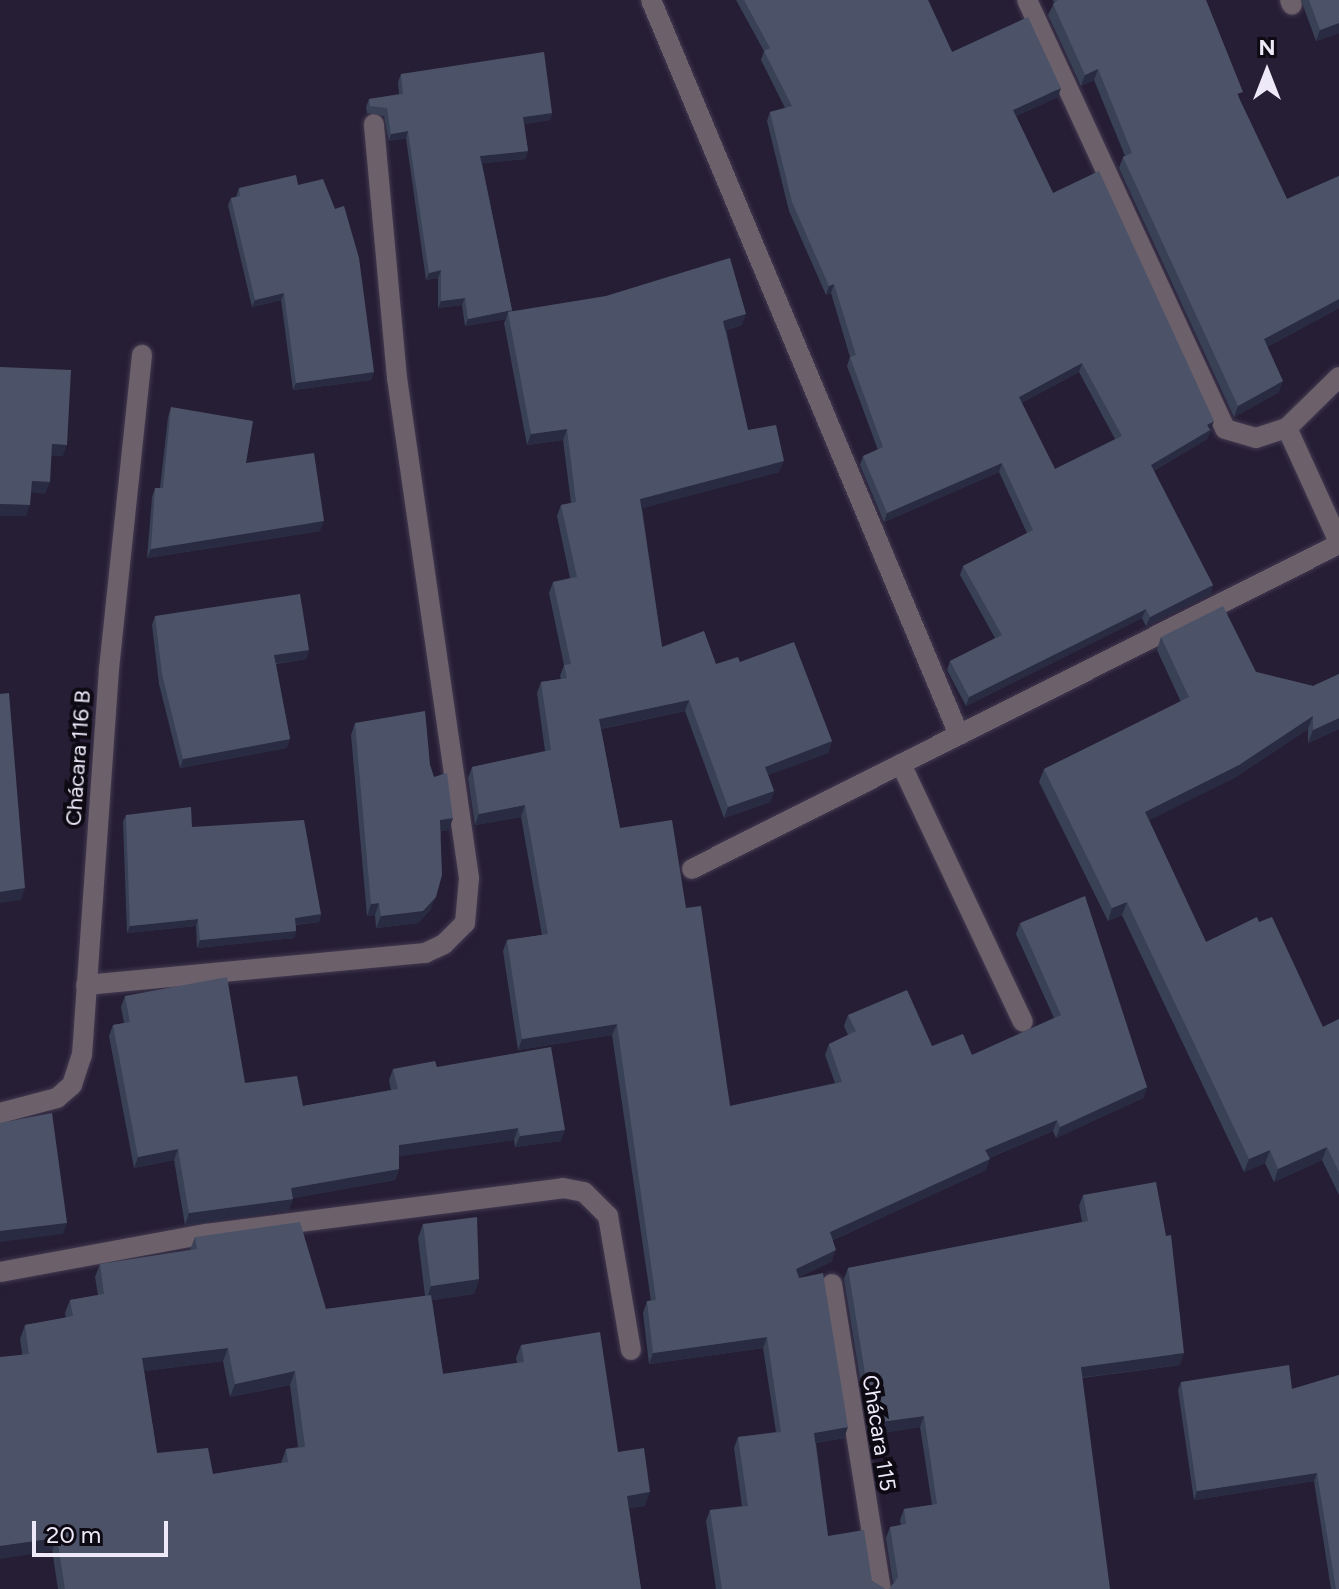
<!DOCTYPE html>
<meta charset="utf-8">
<style>
body{margin:0}
#map{position:relative;width:1339px;height:1589px;overflow:hidden;background:#261e35;font-family:Figtree,sans-serif}
div>[style]{position:absolute}
[style*='--x']{left:calc(var(--x)*1px);top:calc(var(--y)*1px);width:calc(var(--w)*1px);rotate:calc(var(--a)*1deg)}
.roads{filter:drop-shadow(0 0 2px #423a50) drop-shadow(0 0 2px #423a50)}
.street>*{height:20px;margin:-10px;padding:0 10px;transform-origin:10px;border-radius:10px;background:#6c606a}
.wall>*{inset:0;background:#394157}
.shaded-wall>*{inset:0;background:#292b42}
.building>*{inset:0;background:#4c5369}
span{translate:-50% -50%;white-space:nowrap;text-align:center;line-height:1.15;-webkit-text-stroke:8px #0e0a14;paint-order:stroke}
.street-label{font-size:22px;color:#eee9f9}
.north{position:absolute;left:1227px;top:32px;width:80px;height:80px;-webkit-text-stroke:6px #0e0a14;paint-order:stroke;rotate:0deg;font-size:22px;font-weight:700;line-height:32px;text-align:center;color:#eee9f9}
.north::after{content:'';display:block;margin:auto;width:28px;height:36px;background:#eee9f9;clip-path:polygon(50% 0,100% 100%,50% 72%,0 100%)}
.scale{position:absolute;left:32px;top:1521px;width:136px;height:36px;box-sizing:border-box;border:4px solid #eee9f9;border-top:0;padding-left:10px;font-size:24px;line-height:28px;white-space:nowrap;color:#eee9f9;-webkit-text-stroke:6px #0e0a14;paint-order:stroke}
</style>
<div id="map">
<div class="roads">
<div class="street">
<div style="--x:651;--y:0;--w:797;--a:67.26"></div>
<div style="--x:1027;--y:0;--w:472;--a:65.2"></div>
<div style="--x:1225;--y:429;--w:32;--a:16"></div>
<div style="--x:1256;--y:438;--w:33;--a:-18"></div>
<div style="--x:1287;--y:428;--w:73;--a:-44.4"></div>
<div style="--x:1290;--y:0;--w:5;--a:68"></div>
<div style="--x:1287;--y:428;--w:125;--a:65.5"></div>
<div style="--x:901;--y:764;--w:285;--a:64.7"></div>
<div style="--x:692;--y:869;--w:724;--a:-26.67"></div>
<div style="--x:86;--y:985;--w:341;--a:-5.4"></div>
<div style="--x:425;--y:953;--w:21;--a:-25"></div>
<div style="--x:444;--y:944;--w:30;--a:-45"></div>
<div style="--x:465;--y:923;--w:45;--a:-84.9"></div>
<div style="--x:469;--y:878;--w:505;--a:-98.19"></div>
<div style="--x:397;--y:378;--w:255;--a:-95.2"></div>
<div style="--x:0;--y:1113;--w:59;--a:-14.7"></div>
<div style="--x:57;--y:1098;--w:20;--a:-41"></div>
<div style="--x:72;--y:1085;--w:32;--a:-72"></div>
<div style="--x:82;--y:1055;--w:387;--a:-86"></div>
<div style="--x:109;--y:669;--w:316;--a:-84"></div>
<div style="--x:0;--y:1272;--w:209;--a:-10.5"></div>
<div style="--x:206;--y:1234;--w:360;--a:-7.3"></div>
<div style="--x:563;--y:1188;--w:21;--a:11"></div>
<div style="--x:584;--y:1192;--w:34;--a:45"></div>
<div style="--x:608;--y:1216;--w:136;--a:80.3"></div>
<div style="--x:832;--y:1284;--w:309;--a:80.9"></div>
</div>
</div>
<div class="wall">
<div style="clip-path:polygon(evenodd,736px 0,928px 0,952px 52px,1058px 97px,1016px 116px,1053px 193px,1211px 430px,1207px 439px,1153px 471px,1213px 585px,1210px 594px,1146px 626px,1142px 618px,966px 706px,947px 670px,950px 661px,995px 638px,960px 575px,963px 566px,1027px 533px,999px 472px,884px 522px,860px 465px,863px 456px,878px 450px,847px 366px,850px 357px,831px 293px,826px 295px,789px 211px,767px 121px,770px 112px,785px 108px,761px 60px,764px 51px,736px 0,1079px 372px,1115px 439px,1055px 469px,1021px 403px,1079px 372px)"></div>
<div style="clip-path:polygon(1053px 0,1206px 0,1240px 100px,1287px 199px,1339px 176px,1339px 308px,1267px 347px,1279px 392px,1234px 417px,1119px 168px,1123px 157px,1125px 156px,1094px 80px,1081px 86px,1048px 15px,1054px 3px)"></div>
<div style="clip-path:polygon(1301px 0,1339px 0,1339px 33px,1316px 41px)"></div>
<div style="clip-path:polygon(401px 74px,552px 113px,550px 120px,524px 124px,528px 151px,525px 159px,482px 163px,512px 311px,742px 325px,726px 330px,748px 430px,779px 472px,642px 508px,662px 647px,716px 664px,740px 662px,832px 741px,828px 753px,768px 775px,774px 791px,770px 802px,724px 818px,685px 711px,601px 729px,620px 828px,686px 908px,730px 1106px,835px 1083px,825px 1055px,829px 1044px,848px 1035px,844px 1026px,848px 1015px,932px 1046px,972px 1055px,1054px 1018px,1016px 934px,1020px 923px,1147px 1087px,1143px 1098px,1056px 1138px,1053px 1131px,989px 1158px,986px 1170px,833px 1240px,832px 1261px,799px 1277px,844px 1438px,816px 1443px,828px 1536px,872px 1581px,885px 1589px,716px 1589px,706px 1521px,710px 1510px,742px 1506px,734px 1448px,738px 1437px,776px 1432px,763px 1348px,649px 1364px,643px 1313px,647px 1301px,651px 1301px,612px 1035px,518px 1050px,503px 951px,507px 940px,542px 935px,521px 817px,475px 825px,468px 778px,472px 767px,545px 751px,537px 693px,541px 682px,561px 679px,560px 676px,564px 665px,549px 593px,553px 582px,570px 578px,557px 516px,561px 505px,571px 503px,563px 440px,527px 445px,504px 323px,506px 319px,465px 326px,462px 305px,438px 308px,438px 278px,426px 280px,406px 138px,389px 141px,384px 116px,367px 113px,366px 107px,369px 99px,399px 94px,398px 82px)"></div>
<div style="clip-path:polygon(298px 185px,374px 372px,371px 380px,293px 390px,281px 300px,252px 307px,228px 205px,231px 198px,236px 197px,239px 188px)"></div>
<div style="clip-path:polygon(171px 407px,246px 463px,320px 531px,147px 558px,152px 497px,155px 488px,160px 488px,168px 417px)"></div>
<div style="clip-path:polygon(155px 616px,309px 650px,306px 659px,276px 664px,290px 739px,286px 748px,180px 768px,159px 684px,152px 625px)"></div>
<div style="clip-path:polygon(1161px 637px,1256px 672px,1313px 686px,1339px 674px,1339px 729px,1308px 743px,1308px 729px,1234px 778px,1149px 820px,1206px 942px,1259px 922px,1323px 1027px,1339px 1019px,1339px 1195px,1322px 1160px,1274px 1182px,1265px 1163px,1244px 1172px,1122px 915px,1108px 921px,1039px 782px,1044px 769px,1181px 702px,1157px 650px)"></div>
<div style="clip-path:polygon(355px 723px,430px 765px,449px 830px,441px 831px,431px 909px,418px 923px,376px 928px,375px 915px,367px 916px,351px 735px)"></div>
<div style="clip-path:polygon(126px 815px,192px 827px,321px 914px,319px 922px,296px 925px,296px 931px,294px 938px,197px 948px,196px 926px,127px 933px,123px 822px)"></div>
<div style="clip-path:polygon(125px 996px,245px 1083px,303px 1106px,391px 1090px,389px 1080px,393px 1069px,437px 1067px,561px 1141px,515px 1147px,514px 1140px,399px 1156px,399px 1169px,395px 1180px,293px 1198px,289px 1210px,185px 1225px,174px 1160px,134px 1168px,109px 1036px,113px 1025px,124px 1023px,121px 1007px)"></div>
<div style="clip-path:polygon(1083px 1195px,1180px 1365px,1082px 1378px,893px 1583px,886px 1538px,890px 1527px,901px 1525px,900px 1520px,904px 1509px,932px 1505px,920px 1427px,869px 1435px,844px 1279px,848px 1268px,1082px 1222px,1079px 1206px)"></div>
<div style="clip-path:polygon(evenodd,423px 1224px,479px 1279px,474px 1294px,432px 1300px,443px 1374px,517px 1363px,516px 1358px,521px 1345px,618px 1452px,645px 1506px,629px 1508px,641px 1589px,58px 1589px,20px 1339px,25px 1325px,66px 1318px,65px 1313px,70px 1300px,98px 1295px,95px 1277px,100px 1264px,190px 1250px,195px 1237px,326px 1309px,425px 1296px,418px 1238px,423px 1224px,223px 1361px,230px 1397px,290px 1385px,298px 1447px,286px 1449px,281px 1463px,213px 1474px,157px 1453px,144px 1371px,223px 1361px)"></div>
<div style="clip-path:polygon(1339px 1375px,1339px 1589px,1331px 1589px,1314px 1481px,1194px 1500px,1178px 1390px,1181px 1382px,1292px 1389px)"></div>
</div>
<div class="shaded-wall">
<div style="clip-path:polygon(1339px 23px,1339px 33px,1316px 41px,1320px 30px)"></div>
<div style="clip-path:polygon(1098px 69px,1094px 80px,1081px 86px,1085px 75px)"></div>
<div style="clip-path:polygon(1061px 88px,1058px 97px,1010px 119px,1013px 110px)"></div>
<div style="clip-path:polygon(552px 113px,550px 120px,520px 125px,523px 117px)"></div>
<div style="clip-path:polygon(408px 131px,406px 138px,389px 141px,391px 134px)"></div>
<div style="clip-path:polygon(528px 151px,525px 159px,478px 164px,480px 156px)"></div>
<div style="clip-path:polygon(441px 270px,438px 278px,426px 280px,429px 273px)"></div>
<div style="clip-path:polygon(834px 284px,831px 293px,826px 295px,829px 286px)"></div>
<div style="clip-path:polygon(284px 293px,281px 300px,252px 307px,255px 300px)"></div>
<div style="clip-path:polygon(465px 298px,462px 305px,438px 308px,441px 301px)"></div>
<div style="clip-path:polygon(1339px 299px,1339px 308px,1260px 351px,1264px 339px)"></div>
<div style="clip-path:polygon(512px 310px,508px 312px,506px 319px,465px 326px,468px 319px)"></div>
<div style="clip-path:polygon(746px 314px,742px 325px,719px 332px,723px 321px)"></div>
<div style="clip-path:polygon(1082px 363px,1079px 372px,1015px 406px,1019px 397px)"></div>
<div style="clip-path:polygon(374px 372px,371px 380px,293px 390px,296px 383px)"></div>
<div style="clip-path:polygon(1283px 381px,1279px 392px,1234px 417px,1238px 406px)"></div>
<div style="clip-path:polygon(1214px 421px,1207px 439px,1147px 474px,1151px 465px)"></div>
<div style="clip-path:polygon(567px 429px,563px 440px,527px 445px,531px 434px)"></div>
<div style="clip-path:polygon(52px 444px,67px 445px,63px 456px,48px 456px)"></div>
<div style="clip-path:polygon(784px 461px,779px 472px,636px 510px,640px 499px)"></div>
<div style="clip-path:polygon(1002px 463px,999px 472px,884px 522px,887px 513px)"></div>
<div style="clip-path:polygon(32px 481px,50px 482px,45px 494px,27px 492px)"></div>
<div style="clip-path:polygon(0 504px,30px 505px,26px 516px,0 516px)"></div>
<div style="clip-path:polygon(324px 521px,320px 531px,147px 558px,151px 549px)"></div>
<div style="clip-path:polygon(1213px 585px,1210px 594px,1146px 626px,1150px 617px)"></div>
<div style="clip-path:polygon(1146px 609px,1142px 618px,966px 706px,969px 697px)"></div>
<div style="clip-path:polygon(309px 650px,306px 659px,271px 664px,274px 655px)"></div>
<div style="clip-path:polygon(689px 700px,685px 711px,595px 730px,599px 719px)"></div>
<div style="clip-path:polygon(1313px 716px,1308px 729px,1234px 778px,1140px 825px,1145px 812px)"></div>
<div style="clip-path:polygon(1339px 718px,1339px 729px,1308px 743px,1313px 730px)"></div>
<div style="clip-path:polygon(290px 739px,286px 748px,180px 768px,183px 759px)"></div>
<div style="clip-path:polygon(832px 741px,828px 753px,761px 778px,765px 767px)"></div>
<div style="clip-path:polygon(774px 791px,770px 802px,724px 818px,728px 807px)"></div>
<div style="clip-path:polygon(525px 805px,521px 817px,475px 825px,479px 814px)"></div>
<div style="clip-path:polygon(453px 818px,449px 830px,436px 832px,440px 820px)"></div>
<div style="clip-path:polygon(25px 888px,21px 900px,0 903px,0 892px)"></div>
<div style="clip-path:polygon(436px 897px,431px 909px,418px 923px,376px 928px,381px 916px)"></div>
<div style="clip-path:polygon(1127px 902px,1122px 915px,1108px 921px,1112px 908px)"></div>
<div style="clip-path:polygon(379px 903px,375px 915px,367px 916px,371px 904px)"></div>
<div style="clip-path:polygon(321px 914px,319px 922px,292px 925px,295px 918px)"></div>
<div style="clip-path:polygon(198px 919px,196px 926px,127px 933px,130px 926px)"></div>
<div style="clip-path:polygon(296px 931px,294px 938px,197px 948px,200px 940px)"></div>
<div style="clip-path:polygon(617px 1024px,612px 1035px,518px 1050px,522px 1039px)"></div>
<div style="clip-path:polygon(1147px 1087px,1143px 1098px,1056px 1138px,1060px 1127px)"></div>
<div style="clip-path:polygon(1057px 1120px,1053px 1131px,981px 1161px,985px 1150px)"></div>
<div style="clip-path:polygon(518px 1128px,514px 1140px,395px 1157px,399px 1145px)"></div>
<div style="clip-path:polygon(565px 1130px,561px 1141px,515px 1147px,520px 1136px)"></div>
<div style="clip-path:polygon(1327px 1147px,1322px 1160px,1274px 1182px,1278px 1169px)"></div>
<div style="clip-path:polygon(178px 1149px,174px 1160px,134px 1168px,138px 1157px)"></div>
<div style="clip-path:polygon(1270px 1150px,1265px 1163px,1244px 1172px,1249px 1159px)"></div>
<div style="clip-path:polygon(990px 1159px,986px 1170px,826px 1243px,830px 1232px)"></div>
<div style="clip-path:polygon(399px 1169px,395px 1180px,287px 1199px,291px 1188px)"></div>
<div style="clip-path:polygon(293px 1199px,289px 1210px,185px 1225px,189px 1213px)"></div>
<div style="clip-path:polygon(67px 1223px,63px 1234px,0 1242px,0 1231px)"></div>
<div style="clip-path:polygon(836px 1250px,832px 1261px,792px 1280px,796px 1269px)"></div>
<div style="clip-path:polygon(479px 1279px,474px 1294px,426px 1301px,431px 1286px)"></div>
<div style="clip-path:polygon(767px 1337px,763px 1348px,649px 1364px,653px 1353px)"></div>
<div style="clip-path:polygon(228px 1348px,223px 1361px,137px 1372px,142px 1358px)"></div>
<div style="clip-path:polygon(1184px 1353px,1180px 1365px,1077px 1378px,1081px 1367px)"></div>
<div style="clip-path:polygon(295px 1371px,290px 1385px,230px 1397px,235px 1384px)"></div>
<div style="clip-path:polygon(924px 1416px,920px 1427px,869px 1435px,873px 1423px)"></div>
<div style="clip-path:polygon(848px 1427px,844px 1438px,810px 1444px,814px 1433px)"></div>
<div style="clip-path:polygon(1317px 1473px,1314px 1481px,1194px 1500px,1197px 1491px)"></div>
<div style="clip-path:polygon(650px 1492px,645px 1506px,622px 1509px,627px 1496px)"></div>
<div style="clip-path:polygon(57px 1538px,52px 1551px,0 1559px,0 1546px)"></div>
</div>
<div class="building">
<div style="clip-path:polygon(evenodd,744px 0,928px 0,952px 52px,1028px 17px,1061px 88px,1013px 110px,1053px 193px,1099px 171px,1214px 421px,1207px 425px,1210px 430px,1151px 465px,1213px 585px,1150px 617px,1146px 609px,969px 697px,950px 661px,1002px 635px,963px 566px,1033px 530px,1002px 463px,887px 513px,863px 456px,883px 447px,850px 357px,856px 355px,834px 284px,829px 286px,792px 202px,770px 112px,792px 106px,764px 51px,770px 48px,744px 0,1082px 363px,1122px 436px,1055px 469px,1019px 397px,1082px 363px)"></div>
<div style="clip-path:polygon(1058px 0,1206px 0,1243px 92px,1237px 94px,1287px 199px,1339px 176px,1339px 299px,1264px 339px,1283px 381px,1238px 406px,1123px 157px,1132px 153px,1098px 69px,1085px 75px,1053px 4px)"></div>
<div style="clip-path:polygon(1309px 0,1339px 0,1339px 23px,1320px 30px)"></div>
<div style="clip-path:polygon(544px 52px,552px 113px,523px 117px,528px 151px,480px 156px,512px 310px,468px 319px,465px 298px,441px 301px,441px 270px,429px 273px,408px 131px,391px 134px,387px 108px,370px 106px,369px 99px,403px 94px,401px 74px)"></div>
<div style="clip-path:polygon(296px 175px,298px 185px,323px 179px,335px 209px,344px 206px,359px 258px,374px 372px,296px 383px,284px 293px,255px 300px,231px 198px,240px 196px,239px 188px)"></div>
<div style="clip-path:polygon(730px 258px,746px 314px,723px 321px,748px 430px,776px 425px,784px 461px,640px 499px,662px 647px,704px 631px,716px 664px,738px 657px,740px 662px,794px 642px,832px 741px,765px 767px,774px 791px,728px 807px,689px 700px,599px 719px,620px 828px,672px 820px,686px 908px,701px 906px,730px 1106px,842px 1082px,829px 1044px,856px 1031px,848px 1015px,907px 990px,932px 1046px,963px 1034px,972px 1055px,1061px 1015px,1020px 923px,1085px 896px,1147px 1087px,1060px 1127px,1057px 1120px,985px 1150px,990px 1159px,830px 1232px,836px 1250px,796px 1269px,799px 1278px,823px 1273px,848px 1427px,814px 1433px,828px 1536px,864px 1530px,872px 1581px,885px 1589px,722px 1589px,710px 1510px,748px 1506px,738px 1437px,781px 1432px,767px 1337px,653px 1353px,647px 1301px,656px 1300px,617px 1024px,522px 1039px,507px 940px,548px 934px,525px 805px,479px 814px,472px 767px,551px 750px,541px 682px,567px 678px,564px 665px,571px 664px,553px 582px,577px 577px,561px 505px,576px 502px,567px 429px,531px 434px,508px 312px,606px 296px)"></div>
<div style="clip-path:polygon(0 367px,71px 370px,67px 445px,52px 444px,50px 482px,32px 481px,30px 505px,0 504px)"></div>
<div style="clip-path:polygon(171px 407px,253px 421px,246px 463px,314px 453px,324px 521px,151px 549px,155px 488px,163px 488px)"></div>
<div style="clip-path:polygon(300px 594px,309px 650px,274px 655px,290px 739px,183px 759px,162px 674px,155px 616px)"></div>
<div style="clip-path:polygon(1223px 606px,1256px 672px,1313px 686px,1339px 674px,1339px 718px,1313px 730px,1313px 716px,1239px 765px,1145px 812px,1206px 942px,1257px 917px,1259px 922px,1272px 917px,1323px 1027px,1339px 1019px,1339px 1172px,1327px 1147px,1278px 1169px,1270px 1150px,1249px 1159px,1127px 902px,1112px 908px,1044px 769px,1189px 697px,1161px 637px)"></div>
<div style="clip-path:polygon(9px 693px,25px 888px,0 892px,0 694px)"></div>
<div style="clip-path:polygon(425px 711px,430px 765px,434px 777px,447px 773px,453px 818px,440px 820px,442px 875px,436px 897px,423px 911px,381px 916px,379px 903px,371px 904px,355px 723px)"></div>
<div style="clip-path:polygon(191px 807px,192px 827px,304px 820px,321px 914px,295px 918px,296px 931px,200px 940px,198px 919px,130px 926px,126px 815px)"></div>
<div style="clip-path:polygon(227px 977px,245px 1083px,297px 1076px,303px 1106px,398px 1089px,393px 1069px,435px 1061px,437px 1067px,551px 1047px,565px 1130px,520px 1136px,518px 1128px,399px 1145px,399px 1169px,291px 1188px,293px 1199px,189px 1213px,178px 1149px,138px 1157px,113px 1025px,130px 1022px,125px 996px)"></div>
<div style="clip-path:polygon(52px 1113px,67px 1223px,0 1231px,0 1123px)"></div>
<div style="clip-path:polygon(1156px 1182px,1166px 1236px,1171px 1235px,1184px 1353px,1081px 1367px,1110px 1589px,889px 1589px,898px 1577px,890px 1527px,906px 1524px,904px 1509px,937px 1504px,924px 1416px,873px 1423px,848px 1268px,1088px 1221px,1083px 1195px)"></div>
<div style="clip-path:polygon(477px 1217px,479px 1279px,431px 1286px,423px 1224px)"></div>
<div style="clip-path:polygon(evenodd,300px 1222px,326px 1309px,431px 1295px,443px 1374px,524px 1362px,521px 1345px,600px 1332px,618px 1452px,644px 1448px,650px 1492px,627px 1496px,641px 1589px,65px 1589px,57px 1538px,0 1546px,0 1357px,29px 1354px,25px 1325px,73px 1316px,70px 1300px,104px 1294px,100px 1264px,197px 1249px,195px 1237px,300px 1222px,228px 1348px,235px 1384px,295px 1371px,305px 1447px,286px 1449px,288px 1462px,213px 1474px,208px 1448px,157px 1453px,142px 1358px,228px 1348px)"></div>
<div style="clip-path:polygon(1289px 1365px,1292px 1389px,1339px 1375px,1339px 1589px,1336px 1589px,1317px 1473px,1197px 1491px,1181px 1382px)"></div>
</div>
<div class="street-label">
<span style="left:78px;top:758px;rotate:-86deg">Chácara 116 B</span>
<span style="left:879px;top:1433px;rotate:81deg">Chácara 115</span>
</div>
<div class="north">N</div>
<div class="scale">20 m</div>
</div>
